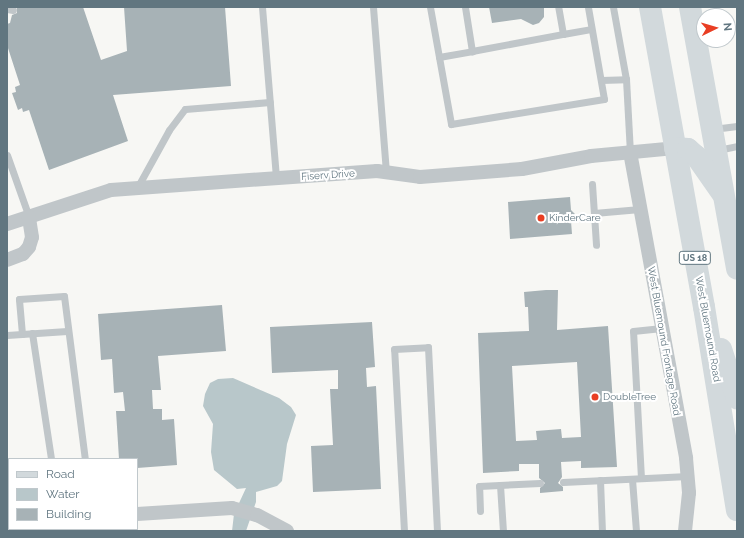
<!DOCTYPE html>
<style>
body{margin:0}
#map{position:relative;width:744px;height:538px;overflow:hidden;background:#f7f7f4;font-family:Raleway,sans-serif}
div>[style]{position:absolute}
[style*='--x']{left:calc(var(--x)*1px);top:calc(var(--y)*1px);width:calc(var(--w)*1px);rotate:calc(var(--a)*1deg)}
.water>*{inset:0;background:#b8c7ca}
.building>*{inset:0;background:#a7b2b6}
.service>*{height:7px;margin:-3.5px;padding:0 3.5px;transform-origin:3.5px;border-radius:3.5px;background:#c0c6c9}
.minor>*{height:14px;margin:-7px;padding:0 7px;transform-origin:7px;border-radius:7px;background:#c0c6c9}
.primary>*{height:22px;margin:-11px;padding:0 11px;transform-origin:11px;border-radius:11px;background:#d2d9dc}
.dots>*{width:11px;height:11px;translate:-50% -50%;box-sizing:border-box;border:2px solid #fff;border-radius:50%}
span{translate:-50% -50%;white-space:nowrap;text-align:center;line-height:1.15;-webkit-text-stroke:4px #fff;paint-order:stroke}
.shield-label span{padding:1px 3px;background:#fff;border:1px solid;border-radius:3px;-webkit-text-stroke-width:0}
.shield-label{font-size:9px;color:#617680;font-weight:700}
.street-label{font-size:10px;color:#617680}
.poi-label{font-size:10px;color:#617680}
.left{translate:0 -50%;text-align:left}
.frame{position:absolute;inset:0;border:8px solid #617680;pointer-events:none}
.legend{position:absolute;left:8px;top:458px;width:130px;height:72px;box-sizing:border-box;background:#fff;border:1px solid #c0c8cc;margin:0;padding:5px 7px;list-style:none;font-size:12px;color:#617680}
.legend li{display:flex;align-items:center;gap:8px;height:20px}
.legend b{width:20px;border:1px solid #c0c8cc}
.north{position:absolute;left:696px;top:8px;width:40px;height:40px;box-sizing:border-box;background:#fff;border:1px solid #c0c8cc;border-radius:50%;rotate:85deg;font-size:11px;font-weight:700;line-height:16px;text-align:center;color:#617680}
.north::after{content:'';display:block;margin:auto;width:14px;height:18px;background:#e93e23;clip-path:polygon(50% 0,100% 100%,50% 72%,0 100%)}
</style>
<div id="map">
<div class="water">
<div style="clip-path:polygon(233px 378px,279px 398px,291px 407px,296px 415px,287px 444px,282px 481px,277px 486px,256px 492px,256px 502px,246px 531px,232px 531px,234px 514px,246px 488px,237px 489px,214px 470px,211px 452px,213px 424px,203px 406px,205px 394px,210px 383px,218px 379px)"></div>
</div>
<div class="building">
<div style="clip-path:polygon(17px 7px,83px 7px,101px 60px,127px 51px,124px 7px,225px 7px,231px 86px,113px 95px,128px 141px,49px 170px,29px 110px,23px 112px,22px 108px,18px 110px,12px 93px,16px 92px,15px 87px,20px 85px,7px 45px,7px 24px,10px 23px,12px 15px,17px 13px)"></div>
<div style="clip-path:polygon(489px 7px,544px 7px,544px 17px,539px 23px,533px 25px,521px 19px,492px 23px)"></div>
<div style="clip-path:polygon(570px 197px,571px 210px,576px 215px,571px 221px,572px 234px,510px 239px,508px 202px)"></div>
<div style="clip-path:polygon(evenodd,546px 290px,558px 290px,557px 330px,608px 326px,617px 467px,581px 468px,581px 461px,561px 462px,562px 477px,558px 483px,563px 487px,563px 491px,540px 493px,540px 488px,545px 483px,539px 478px,539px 464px,519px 464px,519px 471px,483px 473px,478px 333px,529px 331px,528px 307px,525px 307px,524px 292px,546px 290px,577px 362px,581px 437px,562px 438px,561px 429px,536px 431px,537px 440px,516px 441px,512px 366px,577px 362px)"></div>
<div style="clip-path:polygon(222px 305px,226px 351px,158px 356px,161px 390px,152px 390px,153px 409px,162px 409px,162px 420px,174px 419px,177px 465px,137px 468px,137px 459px,119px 459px,116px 411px,125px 411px,123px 392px,114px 393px,112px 359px,101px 360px,98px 314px)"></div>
<div style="clip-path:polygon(372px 322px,375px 367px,366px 368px,367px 387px,376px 386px,381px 489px,313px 492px,311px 446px,333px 445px,330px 389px,338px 389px,338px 370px,272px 373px,270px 327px)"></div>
</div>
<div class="service">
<div style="--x:262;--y:7;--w:172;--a:85.3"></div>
<div style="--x:373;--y:7;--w:166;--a:85.5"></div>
<div style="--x:430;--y:7;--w:119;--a:79.8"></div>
<div style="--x:451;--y:124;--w:155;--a:-9.3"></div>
<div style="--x:604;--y:99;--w:93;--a:-99.9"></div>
<div style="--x:465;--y:7;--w:45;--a:81"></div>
<div style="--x:472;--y:51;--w:93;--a:-10.6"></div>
<div style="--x:563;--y:34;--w:27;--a:-100"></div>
<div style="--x:613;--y:7;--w:73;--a:79.8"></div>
<div style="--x:626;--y:79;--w:73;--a:86.9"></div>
<div style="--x:7;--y:9;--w:6;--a:9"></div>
<div style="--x:563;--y:34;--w:28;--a:-10"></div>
<div style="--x:439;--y:57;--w:34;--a:-10"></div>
<div style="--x:601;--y:80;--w:25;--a:-2"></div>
<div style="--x:713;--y:129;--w:24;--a:-7"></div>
<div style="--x:718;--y:150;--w:19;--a:-12"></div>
<div style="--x:7;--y:155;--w:66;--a:70.5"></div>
<div style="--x:592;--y:184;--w:61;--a:86.2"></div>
<div style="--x:137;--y:188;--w:66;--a:-61.1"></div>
<div style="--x:169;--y:130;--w:26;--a:-53"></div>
<div style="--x:185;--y:109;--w:85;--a:-4.7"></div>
<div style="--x:594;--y:213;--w:46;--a:-5"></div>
<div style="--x:32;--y:333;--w:127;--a:81.4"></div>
<div style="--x:22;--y:334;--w:35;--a:-95"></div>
<div style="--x:19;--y:299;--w:45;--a:-3.8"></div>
<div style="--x:64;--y:296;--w:164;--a:82.7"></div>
<div style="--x:7;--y:335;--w:60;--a:-3.8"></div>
<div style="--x:641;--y:478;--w:147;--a:-93.1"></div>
<div style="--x:633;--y:331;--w:29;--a:-6"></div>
<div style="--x:632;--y:479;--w:52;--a:85.6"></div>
<div style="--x:600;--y:480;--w:51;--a:87.8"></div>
<div style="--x:563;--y:482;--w:125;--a:-2.7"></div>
<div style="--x:500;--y:485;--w:46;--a:86.3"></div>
<div style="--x:480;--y:511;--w:25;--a:-92"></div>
<div style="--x:479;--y:486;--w:61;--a:-2.8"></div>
<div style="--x:128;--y:529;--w:2;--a:90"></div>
<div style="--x:404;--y:531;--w:182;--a:-93.1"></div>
<div style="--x:394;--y:349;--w:34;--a:-3"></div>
<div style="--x:428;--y:347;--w:184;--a:87.2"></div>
</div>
<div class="minor">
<div style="--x:630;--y:152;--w:311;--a:79.6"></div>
<div style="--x:686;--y:458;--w:35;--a:85"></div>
<div style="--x:689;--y:493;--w:38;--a:96"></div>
<div style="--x:7;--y:224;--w:109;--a:-18.1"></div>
<div style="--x:111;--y:190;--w:267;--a:-4.1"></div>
<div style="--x:377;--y:171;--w:43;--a:7.9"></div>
<div style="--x:420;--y:177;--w:102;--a:-4.5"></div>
<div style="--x:522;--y:169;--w:70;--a:-10.7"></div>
<div style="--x:591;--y:156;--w:84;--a:-5.4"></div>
<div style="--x:7;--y:260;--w:17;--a:-21"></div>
<div style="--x:23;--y:254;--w:9;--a:-49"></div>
<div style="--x:29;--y:247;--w:10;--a:-73"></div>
<div style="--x:32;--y:237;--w:20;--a:-99"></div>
<div style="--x:137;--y:514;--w:95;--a:-3.6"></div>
<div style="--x:232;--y:508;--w:26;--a:16"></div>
<div style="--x:257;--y:515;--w:34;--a:28"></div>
<div style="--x:7;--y:523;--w:2;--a:0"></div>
</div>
<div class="primary">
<div style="--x:650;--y:7;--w:305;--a:79.8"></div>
<div style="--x:704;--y:307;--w:206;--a:80.8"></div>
<div style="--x:690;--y:7;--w:266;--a:79.8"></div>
<div style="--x:675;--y:148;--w:13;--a:4"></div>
<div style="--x:688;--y:149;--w:11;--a:41"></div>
<div style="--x:696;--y:156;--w:45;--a:54.9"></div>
<div style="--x:721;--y:349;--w:52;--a:71.9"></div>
</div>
<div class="dots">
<div style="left:541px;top:218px;background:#e93e23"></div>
<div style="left:595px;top:397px;background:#e93e23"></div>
</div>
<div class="shield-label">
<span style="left:695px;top:258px">US 18</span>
</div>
<div class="street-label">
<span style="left:328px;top:175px;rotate:-4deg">Fiserv Drive</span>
<span style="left:708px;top:329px;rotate:80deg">West Bluemound Road</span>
<span style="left:664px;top:341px;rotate:80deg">West Bluemound Frontage Road</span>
</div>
<div class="poi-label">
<span class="left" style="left:549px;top:218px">KinderCare</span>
<span class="left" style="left:603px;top:397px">DoubleTree</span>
</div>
<div class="frame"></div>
<ul class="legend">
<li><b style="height:5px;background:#d2d9dc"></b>Road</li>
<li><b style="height:11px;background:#b8c7ca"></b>Water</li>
<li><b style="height:11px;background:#a7b2b6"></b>Building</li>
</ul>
<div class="north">N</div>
</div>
